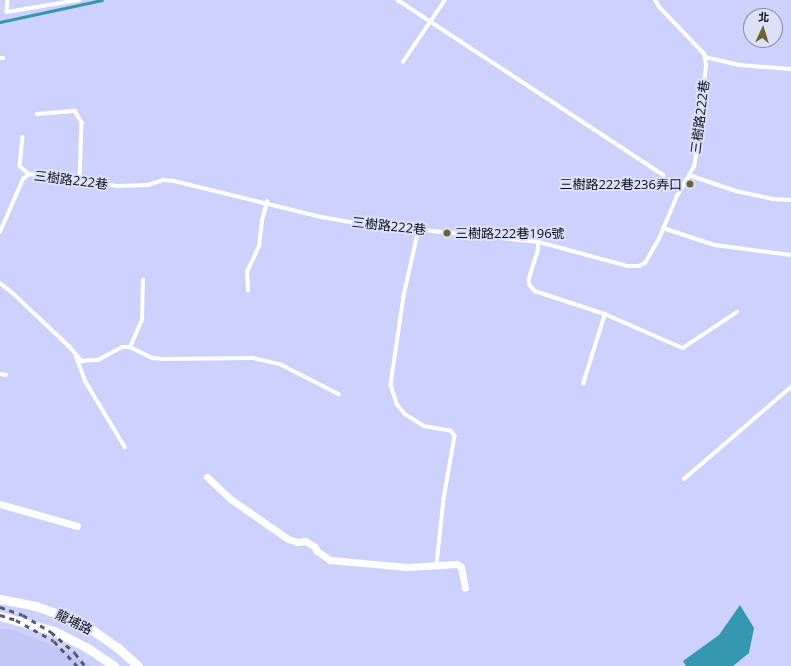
<!DOCTYPE html>
<meta charset="utf-8">
<style>
body{margin:0}
#map{position:relative;width:791px;height:666px;overflow:hidden;background:#ccd2fb;font-family:"Open Sans","Noto Sans TC",sans-serif}
div>[style]{position:absolute}
[style*='--x']{left:calc(var(--x)*1px);top:calc(var(--y)*1px);width:calc(var(--w)*1px);rotate:calc(var(--a)*1deg)}
.built>*{inset:0;background:#c1c8f8}
.water>*{inset:0;background:#3496af}
.stream>*{height:2.5px;margin:-1.25px;padding:0 1.25px;transform-origin:1.25px;border-radius:1.25px;background:#3496af}
.service>*{height:3.5px;margin:-1.75px;padding:0 1.75px;transform-origin:1.75px;border-radius:1.75px;background:#fff}
.minor>*{height:7px;margin:-3.5px;padding:0 3.5px;transform-origin:3.5px;border-radius:3.5px;background:#fff}
.tertiary>*{height:9px;margin:-4.5px;padding:0 4.5px;transform-origin:4.5px;border-radius:4.5px;background:#fff}
.rail>*{height:2.5px;margin-top:-1.25px;transform-origin:0;background:repeating-linear-gradient(90deg,#565971 0 5px,transparent 0 10px)}
.dots>*{width:11px;height:11px;translate:-50% -50%;box-sizing:border-box;border:2px solid #dce0f9;border-radius:50%}
span{translate:-50% -50%;white-space:nowrap;text-align:center;line-height:1.15;-webkit-text-stroke:4px #dce0f9;paint-order:stroke}
.street-label{font-size:13px;color:#0a0b18}
.poi-label{font-size:13px;color:#0a0b18}
.right{translate:-100% -50%;text-align:right}
.left{translate:0 -50%;text-align:left}
.north{position:absolute;left:743px;top:8px;width:40px;height:40px;box-sizing:border-box;background:#dce0f9;border:1px solid #888b9f;border-radius:50%;rotate:4deg;font-size:11px;font-weight:700;line-height:16px;text-align:center;color:#0a0b18}
.north::after{content:'';display:block;margin:auto;width:14px;height:18px;background:#6d6430;clip-path:polygon(50% 0,100% 100%,50% 72%,0 100%)}
</style>
<div id="map">
<div class="built">
<div style="clip-path:polygon(0 629px,11px 629px,67px 651px,91px 666px,0 666px)"></div>
</div>
<div class="water">
<div style="clip-path:polygon(740px 605px,754px 628px,749px 653px,733px 666px,686px 666px,683px 661px,719px 635px)"></div>
</div>
<div class="stream">
<div style="--x:0;--y:22;--w:104;--a:-12.2"></div>
</div>
<div class="service">
<div style="--x:8;--y:0;--w:12;--a:95"></div>
<div style="--x:7;--y:12;--w:73;--a:-9.5"></div>
<div style="--x:398;--y:0;--w:318;--a:33.4"></div>
<div style="--x:705;--y:57;--w:35;--a:13"></div>
<div style="--x:739;--y:65;--w:52;--a:4.4"></div>
<div style="--x:0;--y:58;--w:3;--a:0"></div>
<div style="--x:403;--y:62;--w:75;--a:-55.9"></div>
<div style="--x:37;--y:114;--w:38;--a:-5"></div>
<div style="--x:75;--y:111;--w:13;--a:58"></div>
<div style="--x:82;--y:122;--w:58;--a:92"></div>
<div style="--x:23;--y:137;--w:29;--a:96"></div>
<div style="--x:20;--y:166;--w:12;--a:42"></div>
<div style="--x:689;--y:175;--w:50;--a:18.8"></div>
<div style="--x:736;--y:191;--w:38;--a:12"></div>
<div style="--x:773;--y:199;--w:18;--a:3"></div>
<div style="--x:663;--y:228;--w:55;--a:18.1"></div>
<div style="--x:715;--y:245;--w:77;--a:7.5"></div>
<div style="--x:419;--y:229;--w:69;--a:102.6"></div>
<div style="--x:404;--y:296;--w:90;--a:98.3"></div>
<div style="--x:391;--y:385;--w:20;--a:72"></div>
<div style="--x:397;--y:404;--w:13;--a:51"></div>
<div style="--x:405;--y:414;--w:22;--a:32"></div>
<div style="--x:424;--y:426;--w:27;--a:10"></div>
<div style="--x:451;--y:431;--w:6;--a:51"></div>
<div style="--x:455;--y:436;--w:64;--a:99.9"></div>
<div style="--x:444;--y:499;--w:66;--a:96.1"></div>
<div style="--x:0;--y:232;--w:58;--a:-66.5"></div>
<div style="--x:23;--y:179;--w:8;--a:-40"></div>
<div style="--x:29;--y:174;--w:90;--a:7.7"></div>
<div style="--x:118;--y:186;--w:30;--a:-2"></div>
<div style="--x:148;--y:185;--w:16;--a:-18"></div>
<div style="--x:163;--y:180;--w:11;--a:5"></div>
<div style="--x:174;--y:181;--w:152;--a:13.7"></div>
<div style="--x:322;--y:217;--w:35;--a:10"></div>
<div style="--x:356;--y:223;--w:184;--a:5.9"></div>
<div style="--x:539;--y:242;--w:92;--a:15.1"></div>
<div style="--x:628;--y:266;--w:11;--a:0"></div>
<div style="--x:639;--y:266;--w:7;--a:-27"></div>
<div style="--x:645;--y:263;--w:28;--a:-60"></div>
<div style="--x:659;--y:239;--w:47;--a:-67.3"></div>
<div style="--x:677;--y:196;--w:34;--a:-60"></div>
<div style="--x:694;--y:167;--w:28;--a:-80"></div>
<div style="--x:699;--y:139;--w:74;--a:-84.6"></div>
<div style="--x:706;--y:65;--w:11;--a:-100"></div>
<div style="--x:704;--y:54;--w:65;--a:-133.8"></div>
<div style="--x:659;--y:7;--w:8;--a:-120"></div>
<div style="--x:539;--y:242;--w:10;--a:96"></div>
<div style="--x:538;--y:252;--w:29;--a:108"></div>
<div style="--x:529;--y:280;--w:5;--a:79"></div>
<div style="--x:530;--y:285;--w:8;--a:50"></div>
<div style="--x:535;--y:291;--w:74;--a:18.2"></div>
<div style="--x:605;--y:314;--w:85;--a:23.6"></div>
<div style="--x:683;--y:348;--w:65;--a:-33.7"></div>
<div style="--x:0;--y:283;--w:18;--a:38"></div>
<div style="--x:14;--y:294;--w:76;--a:43.4"></div>
<div style="--x:69;--y:346;--w:20;--a:49"></div>
<div style="--x:82;--y:361;--w:16;--a:-4"></div>
<div style="--x:98;--y:360;--w:27;--a:-28"></div>
<div style="--x:122;--y:347;--w:8;--a:0"></div>
<div style="--x:130;--y:347;--w:25;--a:26"></div>
<div style="--x:153;--y:358;--w:10;--a:6"></div>
<div style="--x:163;--y:359;--w:90;--a:-0.6"></div>
<div style="--x:253;--y:358;--w:28;--a:13"></div>
<div style="--x:280;--y:364;--w:66;--a:27"></div>
<div style="--x:248;--y:291;--w:19;--a:-93"></div>
<div style="--x:247;--y:272;--w:29;--a:-65"></div>
<div style="--x:259;--y:246;--w:26;--a:-83"></div>
<div style="--x:262;--y:220;--w:19;--a:-74"></div>
<div style="--x:130;--y:347;--w:30;--a:-66"></div>
<div style="--x:142;--y:320;--w:40;--a:-88.6"></div>
<div style="--x:76;--y:356;--w:28;--a:69"></div>
<div style="--x:86;--y:382;--w:76;--a:59"></div>
<div style="--x:0;--y:374;--w:6;--a:9"></div>
<div style="--x:583;--y:384;--w:73;--a:-72.6"></div>
<div style="--x:684;--y:479;--w:141;--a:-40.7"></div>
</div>
<div class="minor">
<div style="--x:207;--y:477;--w:34;--a:43"></div>
<div style="--x:232;--y:500;--w:68;--a:34.9"></div>
<div style="--x:288;--y:539;--w:9;--a:18"></div>
<div style="--x:297;--y:542;--w:8;--a:-7"></div>
<div style="--x:305;--y:541;--w:10;--a:29"></div>
<div style="--x:314;--y:546;--w:6;--a:59"></div>
<div style="--x:317;--y:551;--w:16;--a:35"></div>
<div style="--x:330;--y:560;--w:77;--a:5.2"></div>
<div style="--x:407;--y:567;--w:50;--a:-3.4"></div>
<div style="--x:457;--y:564;--w:5;--a:37"></div>
<div style="--x:461;--y:567;--w:21;--a:79"></div>
<div style="--x:0;--y:504;--w:80;--a:15.9"></div>
</div>
<div class="tertiary">
<div style="--x:0;--y:599;--w:37;--a:11"></div>
<div style="--x:36;--y:606;--w:30;--a:20"></div>
<div style="--x:64;--y:616;--w:26;--a:25"></div>
<div style="--x:88;--y:627;--w:37;--a:35"></div>
<div style="--x:118;--y:648;--w:27;--a:42"></div>
<div style="--x:0;--y:616;--w:56;--a:15.5"></div>
<div style="--x:54;--y:631;--w:36;--a:27"></div>
<div style="--x:86;--y:647;--w:34;--a:34"></div>
</div>
<div class="rail">
<div style="--x:0;--y:607;--w:24;--a:19"></div>
<div style="--x:23;--y:615;--w:33;--a:31"></div>
<div style="--x:51;--y:632;--w:32;--a:41"></div>
<div style="--x:75;--y:653;--w:16;--a:52"></div>
<div style="--x:0;--y:615;--w:17;--a:17"></div>
<div style="--x:16;--y:620;--w:43;--a:28.9"></div>
<div style="--x:54;--y:641;--w:34;--a:47"></div>
</div>
<div class="dots">
<div style="left:690px;top:184px;background:#6d6430"></div>
<div style="left:447px;top:233px;background:#6d6430"></div>
</div>
<div class="street-label">
<span style="left:700px;top:117px;rotate:-83deg">三樹路222巷</span>
<span style="left:71px;top:180px;rotate:7deg">三樹路222巷</span>
<span style="left:389px;top:226px;rotate:6deg">三樹路222巷</span>
<span style="left:74px;top:622px;rotate:26deg">龍埔路</span>
</div>
<div class="poi-label">
<span class="right" style="left:682px;top:184px">三樹路222巷236弄口</span>
<span class="left" style="left:455px;top:233px">三樹路222巷196號</span>
</div>
<div class="north">北</div>
</div>
